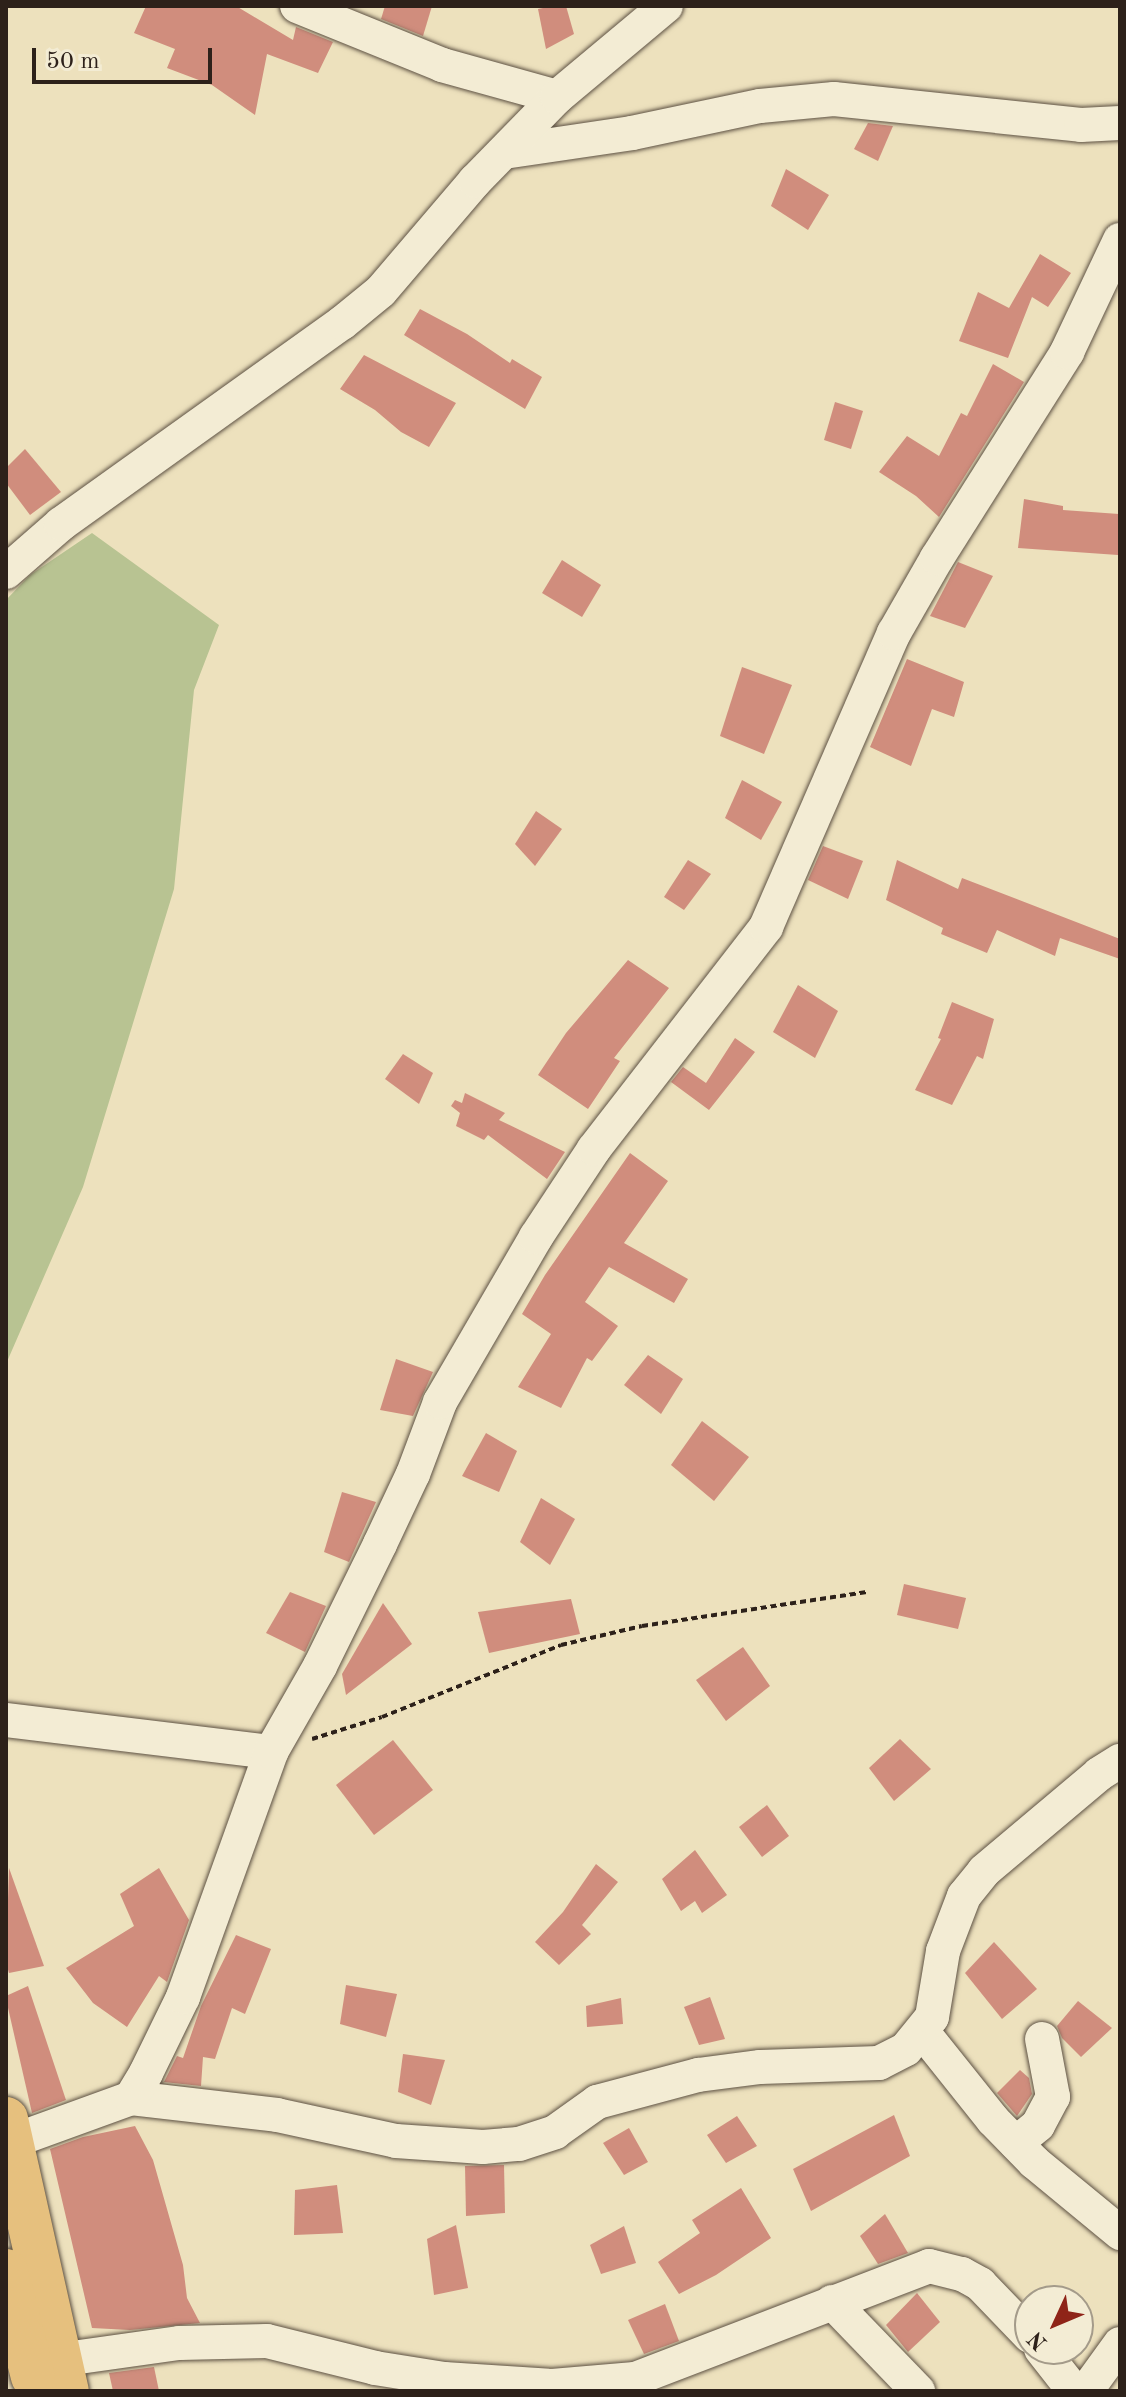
<!DOCTYPE html>
<style>
body{margin:0}
#map{position:relative;width:1126px;height:2397px;overflow:hidden;background:#ede1bd;font-family:"Old Standard TT",serif}
div>[style]{position:absolute}
[style*='--x']{left:calc(var(--x)*1px);top:calc(var(--y)*1px);width:calc(var(--w)*1px);rotate:calc(var(--a)*1deg)}
.green>*{inset:0;background:#b8c392}
.building>*{inset:0;background:#d08d7d}
.path>*{height:4px;margin-top:-2px;transform-origin:0;background:repeating-linear-gradient(90deg,#2d211a 0 6px,transparent 0 10px)}
.roads{filter:drop-shadow(0 0 2px #5d5143) drop-shadow(0 0 2px #5d5143)}
.minor>*{height:34px;margin:-17px;padding:0 17px;transform-origin:17px;border-radius:17px;background:#f3ecd4}
.highway>*{height:44px;margin:-22px;padding:0 22px;transform-origin:22px;border-radius:22px;background:#e6c07e}
span{translate:-50% -50%;white-space:nowrap;text-align:center;line-height:1.15;-webkit-text-stroke:8px #f3ecd4;paint-order:stroke}
.frame{position:absolute;inset:0;border:8px solid #2d211a;pointer-events:none}
.north{position:absolute;left:1014px;top:2285px;width:80px;height:80px;box-sizing:border-box;background:#f3ecd4;border:2px solid #a49b8a;border-radius:50%;rotate:226deg;font-size:22px;font-weight:700;line-height:32px;text-align:center;color:#2d211a}
.north::after{content:'';display:block;margin:auto;width:28px;height:36px;background:#8f2418;clip-path:polygon(50% 0,100% 100%,50% 72%,0 100%)}
.scale{position:absolute;left:32px;top:48px;width:180px;height:36px;box-sizing:border-box;border:4px solid #2d211a;border-top:0;padding-left:10px;font-size:24px;line-height:28px;white-space:nowrap;color:#2d211a;-webkit-text-stroke:6px #f3ecd4;paint-order:stroke}
</style>
<div id="map">
<div class="green">
<div style="clip-path:polygon(92px 533px,219px 625px,194px 690px,174px 889px,83px 1187px,6px 1364px,6px 600px,30px 575px)"></div>
</div>
<div class="building">
<div style="clip-path:polygon(146px 6px,236px 6px,293px 40px,296px 27px,333px 42px,318px 73px,267px 54px,255px 115px,212px 85px,167px 68px,175px 49px,134px 33px)"></div>
<div style="clip-path:polygon(385px 6px,432px 6px,423px 36px,381px 19px)"></div>
<div style="clip-path:polygon(553px 6px,566px 6px,574px 34px,546px 49px,538px 9px)"></div>
<div style="clip-path:polygon(868px 123px,893px 126px,878px 161px,854px 149px)"></div>
<div style="clip-path:polygon(786px 169px,829px 195px,808px 230px,771px 206px)"></div>
<div style="clip-path:polygon(1040px 254px,1071px 273px,1048px 307px,1032px 297px,1008px 358px,959px 341px,978px 292px,1009px 308px)"></div>
<div style="clip-path:polygon(420px 309px,467px 334px,510px 363px,512px 359px,542px 377px,525px 409px,404px 335px)"></div>
<div style="clip-path:polygon(364px 355px,456px 403px,429px 447px,401px 432px,375px 410px,340px 389px)"></div>
<div style="clip-path:polygon(993px 364px,1024px 382px,939px 517px,916px 496px,879px 472px,907px 436px,939px 456px,961px 413px,967px 416px)"></div>
<div style="clip-path:polygon(835px 402px,863px 411px,851px 449px,824px 440px)"></div>
<div style="clip-path:polygon(25px 449px,61px 492px,30px 515px,6px 483px,6px 468px)"></div>
<div style="clip-path:polygon(1024px 499px,1063px 506px,1063px 510px,1119px 514px,1118px 555px,1018px 548px)"></div>
<div style="clip-path:polygon(562px 560px,601px 585px,582px 617px,542px 593px)"></div>
<div style="clip-path:polygon(958px 562px,993px 576px,965px 628px,930px 616px)"></div>
<div style="clip-path:polygon(907px 659px,964px 682px,954px 717px,932px 709px,911px 766px,870px 747px)"></div>
<div style="clip-path:polygon(742px 667px,792px 685px,764px 754px,720px 736px)"></div>
<div style="clip-path:polygon(742px 780px,782px 802px,761px 840px,725px 818px)"></div>
<div style="clip-path:polygon(536px 811px,562px 829px,535px 866px,515px 844px)"></div>
<div style="clip-path:polygon(823px 846px,863px 861px,848px 899px,808px 880px)"></div>
<div style="clip-path:polygon(688px 860px,711px 874px,684px 910px,664px 897px)"></div>
<div style="clip-path:polygon(897px 860px,958px 889px,962px 878px,1120px 939px,1120px 959px,1060px 938px,1055px 956px,997px 930px,987px 953px,941px 934px,943px 928px,886px 900px)"></div>
<div style="clip-path:polygon(628px 960px,669px 988px,614px 1058px,620px 1061px,588px 1109px,538px 1075px,566px 1033px)"></div>
<div style="clip-path:polygon(798px 985px,838px 1011px,815px 1058px,773px 1032px)"></div>
<div style="clip-path:polygon(952px 1002px,994px 1019px,983px 1059px,977px 1056px,952px 1105px,915px 1090px,941px 1039px,938px 1038px)"></div>
<div style="clip-path:polygon(735px 1038px,755px 1052px,709px 1110px,671px 1082px,683px 1067px,706px 1083px)"></div>
<div style="clip-path:polygon(403px 1054px,433px 1073px,419px 1104px,385px 1079px)"></div>
<div style="clip-path:polygon(465px 1093px,505px 1113px,499px 1120px,565px 1152px,547px 1179px,488px 1135px,484px 1140px,456px 1126px,460px 1113px,451px 1106px,455px 1100px,462px 1103px)"></div>
<div style="clip-path:polygon(630px 1153px,668px 1181px,624px 1243px,688px 1279px,674px 1303px,609px 1267px,585px 1302px,618px 1326px,592px 1361px,587px 1358px,561px 1408px,518px 1387px,551px 1334px,522px 1314px,545px 1275px)"></div>
<div style="clip-path:polygon(648px 1355px,683px 1379px,661px 1414px,624px 1385px)"></div>
<div style="clip-path:polygon(396px 1359px,433px 1372px,413px 1416px,380px 1410px)"></div>
<div style="clip-path:polygon(702px 1421px,749px 1457px,714px 1501px,671px 1465px)"></div>
<div style="clip-path:polygon(486px 1433px,517px 1451px,499px 1492px,462px 1476px)"></div>
<div style="clip-path:polygon(342px 1492px,376px 1502px,349px 1562px,324px 1552px)"></div>
<div style="clip-path:polygon(541px 1498px,575px 1519px,550px 1565px,520px 1542px)"></div>
<div style="clip-path:polygon(904px 1584px,966px 1598px,958px 1629px,897px 1615px)"></div>
<div style="clip-path:polygon(290px 1592px,326px 1606px,305px 1652px,266px 1633px)"></div>
<div style="clip-path:polygon(571px 1599px,580px 1634px,489px 1653px,478px 1612px)"></div>
<div style="clip-path:polygon(383px 1603px,412px 1644px,346px 1695px,342px 1674px)"></div>
<div style="clip-path:polygon(743px 1647px,770px 1686px,726px 1721px,696px 1680px)"></div>
<div style="clip-path:polygon(900px 1739px,931px 1769px,894px 1801px,869px 1768px)"></div>
<div style="clip-path:polygon(393px 1740px,433px 1790px,374px 1835px,336px 1785px)"></div>
<div style="clip-path:polygon(767px 1805px,789px 1836px,762px 1857px,739px 1827px)"></div>
<div style="clip-path:polygon(695px 1850px,727px 1895px,702px 1913px,695px 1901px,681px 1911px,662px 1879px)"></div>
<div style="clip-path:polygon(596px 1864px,618px 1882px,582px 1925px,591px 1934px,559px 1965px,535px 1942px,563px 1912px)"></div>
<div style="clip-path:polygon(9px 1868px,44px 1966px,9px 1973px,6px 1963px)"></div>
<div style="clip-path:polygon(159px 1868px,189px 1920px,167px 1982px,159px 1976px,127px 2027px,93px 2003px,66px 1968px,134px 1926px,120px 1894px)"></div>
<div style="clip-path:polygon(236px 1935px,271px 1949px,245px 2014px,232px 2008px,215px 2059px,203px 2057px,201px 2086px,164px 2082px,177px 2056px,183px 2058px,201px 2006px)"></div>
<div style="clip-path:polygon(994px 1942px,1037px 1989px,1002px 2019px,965px 1973px)"></div>
<div style="clip-path:polygon(346px 1985px,397px 1994px,386px 2037px,340px 2024px)"></div>
<div style="clip-path:polygon(28px 1986px,66px 2100px,32px 2113px,6px 1999px,6px 1996px)"></div>
<div style="clip-path:polygon(710px 1997px,725px 2039px,699px 2045px,684px 2007px)"></div>
<div style="clip-path:polygon(621px 1998px,623px 2024px,587px 2027px,586px 2006px)"></div>
<div style="clip-path:polygon(1078px 2001px,1112px 2028px,1081px 2057px,1062px 2038px,1057px 2026px)"></div>
<div style="clip-path:polygon(403px 2054px,445px 2060px,431px 2105px,398px 2092px)"></div>
<div style="clip-path:polygon(1020px 2070px,1029px 2078px,1032px 2094px,1017px 2116px,997px 2093px)"></div>
<div style="clip-path:polygon(894px 2115px,910px 2156px,811px 2211px,793px 2169px)"></div>
<div style="clip-path:polygon(737px 2116px,757px 2146px,726px 2163px,707px 2135px)"></div>
<div style="clip-path:polygon(135px 2126px,153px 2160px,183px 2265px,187px 2298px,200px 2323px,130px 2330px,92px 2328px,50px 2149px,83px 2137px)"></div>
<div style="clip-path:polygon(629px 2128px,648px 2162px,624px 2175px,603px 2143px)"></div>
<div style="clip-path:polygon(504px 2165px,505px 2213px,466px 2216px,465px 2166px)"></div>
<div style="clip-path:polygon(337px 2185px,343px 2233px,294px 2235px,295px 2190px)"></div>
<div style="clip-path:polygon(741px 2188px,771px 2238px,716px 2275px,679px 2294px,658px 2262px,700px 2233px,692px 2220px)"></div>
<div style="clip-path:polygon(885px 2214px,908px 2253px,878px 2264px,860px 2236px)"></div>
<div style="clip-path:polygon(456px 2225px,468px 2288px,434px 2295px,427px 2239px)"></div>
<div style="clip-path:polygon(624px 2226px,636px 2263px,601px 2274px,590px 2245px)"></div>
<div style="clip-path:polygon(917px 2293px,940px 2322px,908px 2352px,886px 2325px)"></div>
<div style="clip-path:polygon(665px 2304px,679px 2341px,644px 2354px,628px 2320px)"></div>
<div style="clip-path:polygon(154px 2367px,159px 2391px,113px 2391px,109px 2373px)"></div>
</div>
<div class="path">
<div style="--x:312;--y:1739;--w:73;--a:-17.4"></div>
<div style="--x:382;--y:1717;--w:193;--a:-21.9"></div>
<div style="--x:561;--y:1645;--w:83;--a:-13.2"></div>
<div style="--x:642;--y:1626;--w:229;--a:-8.6"></div>
</div>
<div class="roads">
<div class="minor">
<div style="--x:297;--y:6;--w:157;--a:22.1"></div>
<div style="--x:442;--y:65;--w:119;--a:15.5"></div>
<div style="--x:504;--y:152;--w:129;--a:-8.4"></div>
<div style="--x:632;--y:133;--w:131;--a:-11.9"></div>
<div style="--x:760;--y:106;--w:74;--a:-5.4"></div>
<div style="--x:834;--y:99;--w:248;--a:6"></div>
<div style="--x:1081;--y:125;--w:39;--a:-3"></div>
<div style="--x:6;--y:572;--w:73;--a:-41.1"></div>
<div style="--x:61;--y:524;--w:345;--a:-35.6"></div>
<div style="--x:342;--y:323;--w:50;--a:-39.4"></div>
<div style="--x:381;--y:291;--w:145;--a:-49.5"></div>
<div style="--x:475;--y:181;--w:117;--a:-45.7"></div>
<div style="--x:557;--y:97;--w:142;--a:-39.9"></div>
<div style="--x:6;--y:1720;--w:267;--a:6.9"></div>
<div style="--x:922;--y:2031;--w:114;--a:51.4"></div>
<div style="--x:993;--y:2120;--w:59;--a:45.7"></div>
<div style="--x:1034;--y:2162;--w:112;--a:39.5"></div>
<div style="--x:131;--y:2098;--w:147;--a:6.6"></div>
<div style="--x:277;--y:2115;--w:122;--a:12.3"></div>
<div style="--x:396;--y:2141;--w:87;--a:3.9"></div>
<div style="--x:483;--y:2147;--w:36;--a:-5"></div>
<div style="--x:519;--y:2144;--w:38;--a:-18"></div>
<div style="--x:555;--y:2132;--w:52;--a:-35.5"></div>
<div style="--x:597;--y:2102;--w:105;--a:-15"></div>
<div style="--x:698;--y:2075;--w:63;--a:-7.4"></div>
<div style="--x:760;--y:2067;--w:119;--a:-1.9"></div>
<div style="--x:879;--y:2063;--w:30;--a:-27"></div>
<div style="--x:906;--y:2049;--w:41;--a:-50.9"></div>
<div style="--x:932;--y:2017;--w:67;--a:-80.5"></div>
<div style="--x:943;--y:1951;--w:59;--a:-69.1"></div>
<div style="--x:964;--y:1896;--w:32;--a:-51"></div>
<div style="--x:984;--y:1871;--w:150;--a:-40.1"></div>
<div style="--x:1099;--y:1774;--w:25;--a:-32"></div>
<div style="--x:13;--y:2141;--w:126;--a:-20"></div>
<div style="--x:131;--y:2098;--w:29;--a:-59"></div>
<div style="--x:146;--y:2073;--w:85;--a:-64"></div>
<div style="--x:183;--y:1997;--w:260;--a:-70.2"></div>
<div style="--x:271;--y:1752;--w:99;--a:-60.3"></div>
<div style="--x:320;--y:1666;--w:136;--a:-63.8"></div>
<div style="--x:380;--y:1544;--w:77;--a:-64.8"></div>
<div style="--x:413;--y:1474;--w:77;--a:-69.4"></div>
<div style="--x:440;--y:1402;--w:191;--a:-59.8"></div>
<div style="--x:536;--y:1237;--w:105;--a:-56.6"></div>
<div style="--x:594;--y:1149;--w:281;--a:-52.2"></div>
<div style="--x:766;--y:927;--w:321;--a:-66.5"></div>
<div style="--x:894;--y:633;--w:86;--a:-60.2"></div>
<div style="--x:937;--y:558;--w:244;--a:-57.7"></div>
<div style="--x:1067;--y:352;--w:124;--a:-64.7"></div>
<div style="--x:1016;--y:2143;--w:28;--a:-39"></div>
<div style="--x:1038;--y:2125;--w:32;--a:-62"></div>
<div style="--x:1053;--y:2097;--w:59;--a:-100.7"></div>
<div style="--x:832;--y:2302;--w:124;--a:46"></div>
<div style="--x:1041;--y:2349;--w:53;--a:51.8"></div>
<div style="--x:58;--y:2360;--w:122;--a:-8"></div>
<div style="--x:179;--y:2343;--w:88;--a:-1.3"></div>
<div style="--x:267;--y:2341;--w:111;--a:14"></div>
<div style="--x:375;--y:2368;--w:70;--a:9.1"></div>
<div style="--x:444;--y:2379;--w:108;--a:3.7"></div>
<div style="--x:552;--y:2386;--w:83;--a:-4.8"></div>
<div style="--x:635;--y:2379;--w:315;--a:-21"></div>
<div style="--x:929;--y:2266;--w:34;--a:14"></div>
<div style="--x:962;--y:2274;--w:21;--a:29"></div>
<div style="--x:980;--y:2284;--w:72;--a:46.1"></div>
<div style="--x:1086;--y:2391;--w:58;--a:-54.1"></div>
</div>
<div class="highway">
<div style="--x:6;--y:2119;--w:279;--a:77.4"></div>
<div style="--x:6;--y:2271;--w:109;--a:75.7"></div>
</div>
</div>
<div class="frame"></div>
<div class="north">N</div>
<div class="scale">50 m</div>
</div>
